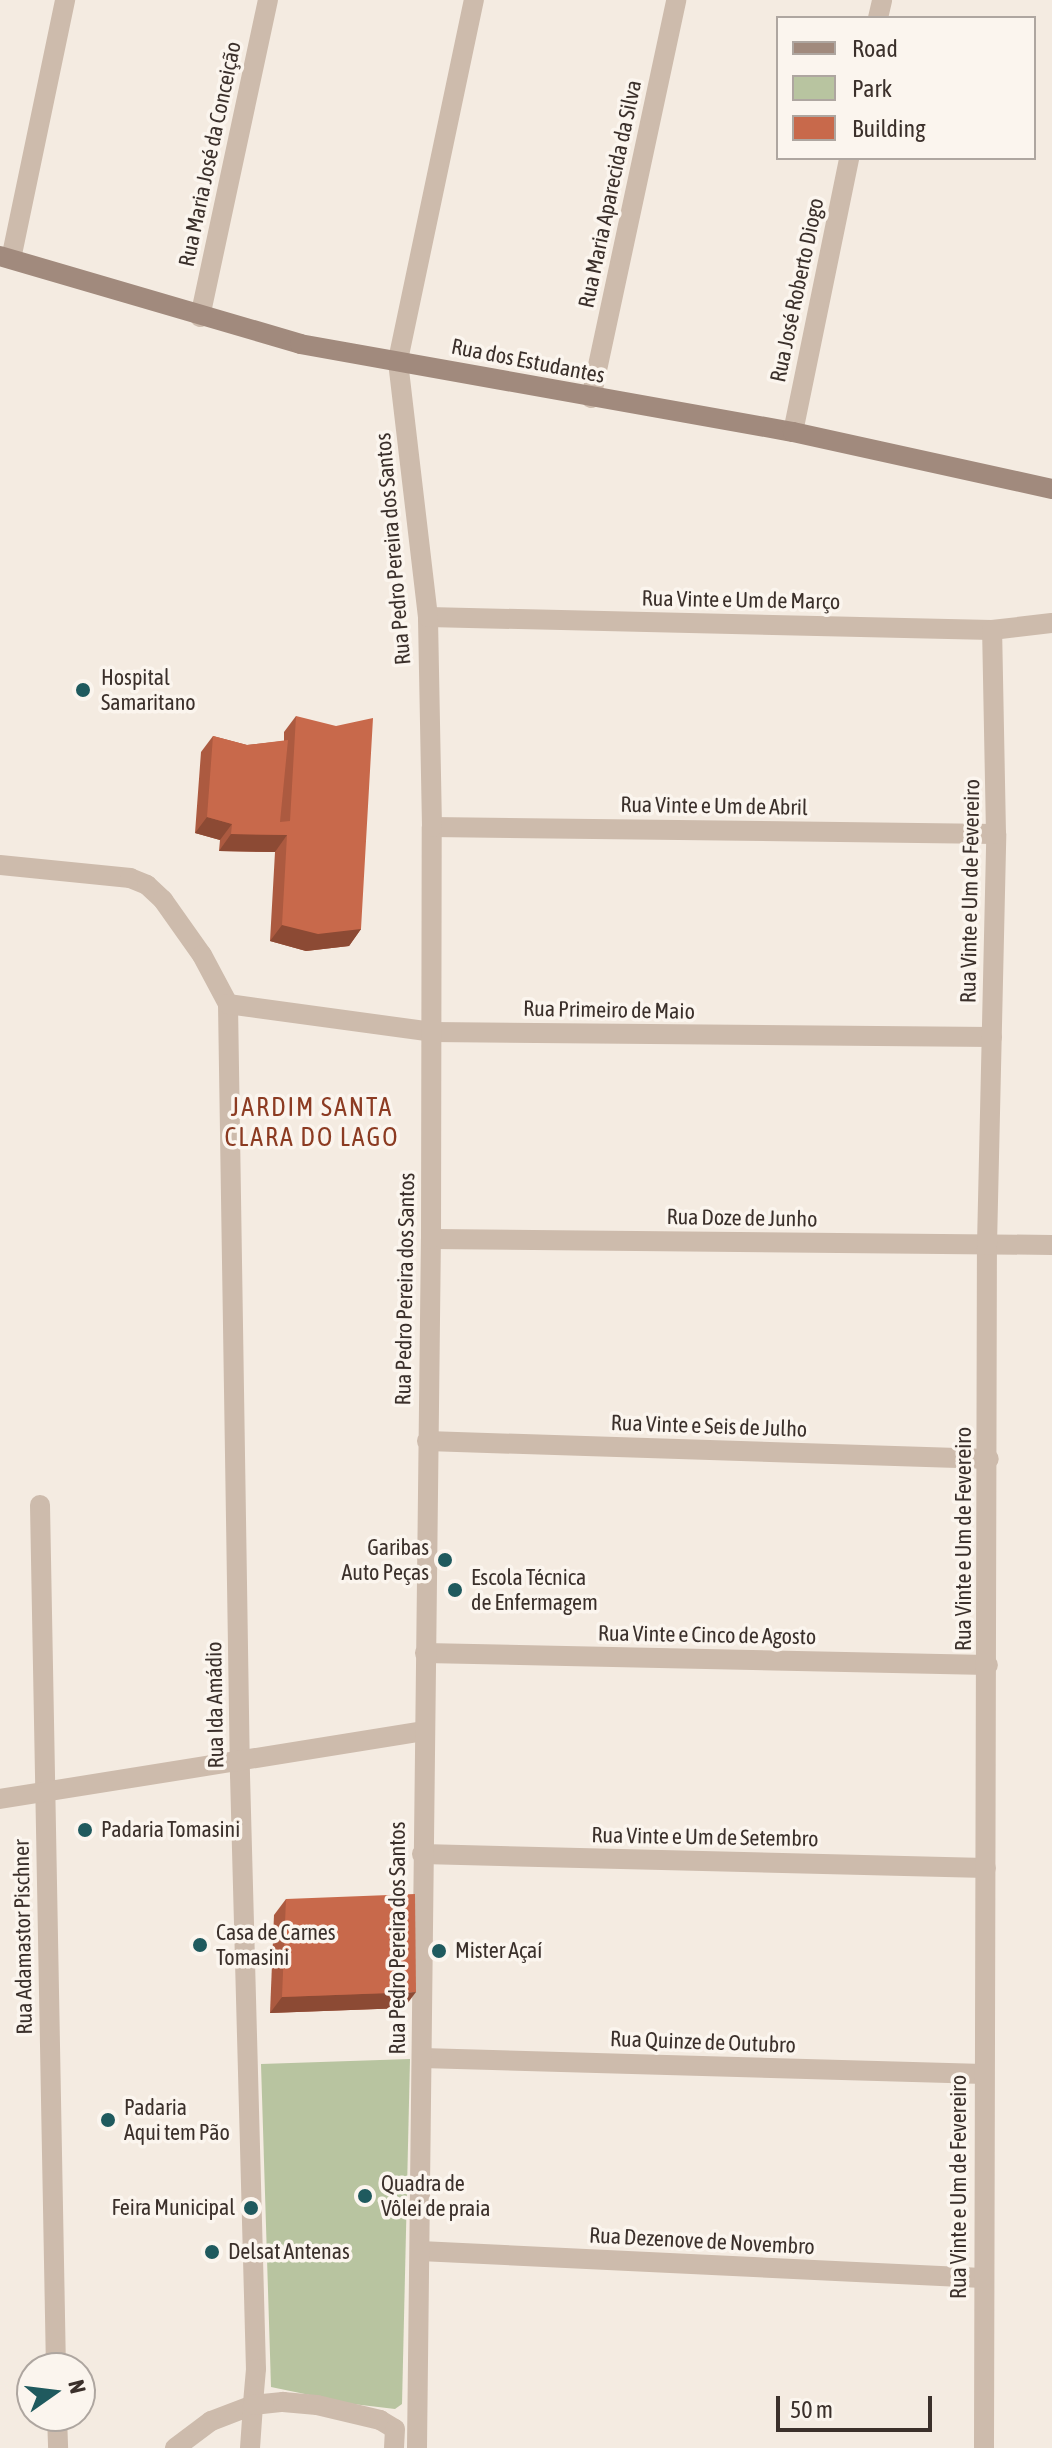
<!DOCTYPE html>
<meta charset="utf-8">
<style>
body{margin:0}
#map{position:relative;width:1052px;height:2448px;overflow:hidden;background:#f4ebe1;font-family:"Asap Condensed",sans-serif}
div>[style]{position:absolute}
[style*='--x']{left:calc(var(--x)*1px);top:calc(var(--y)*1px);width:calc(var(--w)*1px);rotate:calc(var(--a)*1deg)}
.green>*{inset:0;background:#b8c4a0}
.street>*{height:20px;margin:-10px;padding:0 10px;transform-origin:10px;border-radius:10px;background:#cdbbac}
.secondary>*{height:20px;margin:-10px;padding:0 10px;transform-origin:10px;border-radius:10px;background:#a18a7d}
.wall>*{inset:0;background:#ac5a40}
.shaded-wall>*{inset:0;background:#8c4a34}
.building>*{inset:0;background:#c8694b}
.dots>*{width:22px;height:22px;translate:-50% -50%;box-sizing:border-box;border:4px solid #fbf5ee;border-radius:50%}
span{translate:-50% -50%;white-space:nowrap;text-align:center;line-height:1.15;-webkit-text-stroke:7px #fbf5ee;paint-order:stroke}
.street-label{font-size:22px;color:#3b302b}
.poi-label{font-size:22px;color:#3b302b}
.left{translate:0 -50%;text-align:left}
.right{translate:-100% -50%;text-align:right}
.quarter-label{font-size:26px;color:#8c3b22;letter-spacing:2px}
.legend{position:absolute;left:776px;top:16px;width:260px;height:144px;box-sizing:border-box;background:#fbf5ee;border:2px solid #aea6a0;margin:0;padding:10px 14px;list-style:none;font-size:24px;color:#3b302b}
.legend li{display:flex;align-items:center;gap:16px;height:40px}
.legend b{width:40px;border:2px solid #aea6a0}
.north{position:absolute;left:16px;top:2352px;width:80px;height:80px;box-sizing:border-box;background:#fbf5ee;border:2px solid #aea6a0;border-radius:50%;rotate:76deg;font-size:22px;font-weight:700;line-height:32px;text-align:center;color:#3b302b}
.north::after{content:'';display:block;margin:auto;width:28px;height:36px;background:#1f5a5e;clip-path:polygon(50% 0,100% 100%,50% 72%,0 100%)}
.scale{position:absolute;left:776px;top:2396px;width:156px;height:36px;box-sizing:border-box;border:4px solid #3b302b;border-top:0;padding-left:10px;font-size:24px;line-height:28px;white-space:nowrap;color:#3b302b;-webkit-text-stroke:6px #fbf5ee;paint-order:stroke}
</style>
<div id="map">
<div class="green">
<div style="clip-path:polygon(410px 2059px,402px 2404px,395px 2409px,353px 2404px,271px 2387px,261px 2064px)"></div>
</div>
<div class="street">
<div style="--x:878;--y:18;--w:18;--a:-77"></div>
<div style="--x:11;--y:259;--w:265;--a:-78.2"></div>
<div style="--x:200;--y:317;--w:324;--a:-77.9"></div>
<div style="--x:591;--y:398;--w:407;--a:-77.9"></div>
<div style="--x:793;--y:432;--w:280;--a:-78.4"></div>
<div style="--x:428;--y:617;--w:564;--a:1.32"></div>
<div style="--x:992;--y:630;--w:60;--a:-6.7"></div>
<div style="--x:432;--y:827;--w:564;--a:0.71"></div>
<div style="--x:0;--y:865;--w:131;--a:5.7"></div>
<div style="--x:130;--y:878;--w:18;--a:22"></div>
<div style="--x:147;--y:885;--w:22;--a:43"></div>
<div style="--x:163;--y:900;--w:67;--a:54.7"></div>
<div style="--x:202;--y:955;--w:55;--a:62"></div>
<div style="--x:228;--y:1004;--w:771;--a:89.11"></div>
<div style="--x:240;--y:1775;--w:594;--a:88.46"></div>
<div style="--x:256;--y:2369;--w:36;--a:95"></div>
<div style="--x:253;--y:2405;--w:45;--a:159.1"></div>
<div style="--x:211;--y:2421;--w:45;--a:143.1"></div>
<div style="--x:228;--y:1004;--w:206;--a:7.8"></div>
<div style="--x:432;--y:1032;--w:560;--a:0.51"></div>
<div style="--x:431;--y:1239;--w:621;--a:0.55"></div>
<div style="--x:427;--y:1441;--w:562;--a:1.83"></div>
<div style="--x:40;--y:1505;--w:863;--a:88.94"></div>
<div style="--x:425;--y:1653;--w:563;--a:1.22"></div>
<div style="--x:0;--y:1799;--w:430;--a:-9.1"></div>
<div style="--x:422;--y:1854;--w:564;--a:1.42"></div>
<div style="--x:422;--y:2058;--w:562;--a:1.63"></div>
<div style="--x:420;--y:2251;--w:563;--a:2.75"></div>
<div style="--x:57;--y:2416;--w:32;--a:88"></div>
<div style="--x:250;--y:2448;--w:43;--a:-86"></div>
<div style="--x:253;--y:2405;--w:30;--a:-6"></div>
<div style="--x:283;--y:2402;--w:34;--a:5"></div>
<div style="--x:317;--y:2405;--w:65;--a:13.4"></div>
<div style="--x:380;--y:2420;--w:17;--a:31"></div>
<div style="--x:395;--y:2429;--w:19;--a:93"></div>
<div style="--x:417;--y:2448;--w:1209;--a:-89.34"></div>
<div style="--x:431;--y:1239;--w:412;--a:-89.9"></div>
<div style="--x:432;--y:827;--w:210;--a:-91.1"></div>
<div style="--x:428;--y:617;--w:259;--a:-96.7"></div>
<div style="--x:398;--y:360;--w:368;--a:-78.1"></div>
<div style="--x:984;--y:2448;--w:1203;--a:-89.86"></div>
<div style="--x:987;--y:1245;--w:411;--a:-88.7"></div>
<div style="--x:996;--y:834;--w:204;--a:-91.1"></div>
</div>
<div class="secondary">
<div style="--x:0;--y:256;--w:313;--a:16.3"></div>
<div style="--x:300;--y:344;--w:501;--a:10.12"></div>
<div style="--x:793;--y:432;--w:265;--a:12.4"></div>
</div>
<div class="wall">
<div style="clip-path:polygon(296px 716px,361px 929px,349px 946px,306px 951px,270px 941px,275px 852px,219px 851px,220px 840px,195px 833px,201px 752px,213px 736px,247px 745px,284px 741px,284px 732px)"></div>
<div style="clip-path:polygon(286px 1899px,404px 2008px,270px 2013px,274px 1915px)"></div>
</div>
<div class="shaded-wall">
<div style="clip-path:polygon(207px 817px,232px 824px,220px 840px,195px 833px)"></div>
<div style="clip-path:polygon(231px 834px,287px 835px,275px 852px,219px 851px)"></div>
<div style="clip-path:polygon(282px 925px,361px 929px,349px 946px,306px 951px,270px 941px)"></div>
<div style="clip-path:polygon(416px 1992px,404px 2008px,270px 2013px,282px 1997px)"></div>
</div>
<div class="building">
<div style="clip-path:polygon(296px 716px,336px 726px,373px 718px,361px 929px,318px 934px,282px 925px,287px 835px,231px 834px,232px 824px,207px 817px,213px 736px,247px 745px,288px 740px,280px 822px,290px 821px)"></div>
<div style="clip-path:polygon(415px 1894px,416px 1992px,282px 1997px,286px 1899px)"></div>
</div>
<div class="dots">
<div style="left:83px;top:690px;background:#1f5a5e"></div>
<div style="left:445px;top:1560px;background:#1f5a5e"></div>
<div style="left:455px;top:1590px;background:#1f5a5e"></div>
<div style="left:85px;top:1830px;background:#1f5a5e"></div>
<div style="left:200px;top:1945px;background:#1f5a5e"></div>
<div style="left:439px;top:1951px;background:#1f5a5e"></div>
<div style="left:108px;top:2120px;background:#1f5a5e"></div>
<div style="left:365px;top:2196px;background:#1f5a5e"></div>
<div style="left:251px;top:2208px;background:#1f5a5e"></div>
<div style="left:212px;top:2252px;background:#1f5a5e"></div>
</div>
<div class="street-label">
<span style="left:210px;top:154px;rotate:-78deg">Rua Maria José da Conceição</span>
<span style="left:610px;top:194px;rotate:-78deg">Rua Maria Aparecida da Silva</span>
<span style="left:797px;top:290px;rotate:-78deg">Rua José Roberto Diogo</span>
<span style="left:528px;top:361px;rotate:11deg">Rua dos Estudantes</span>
<span style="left:393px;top:549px;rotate:-95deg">Rua Pedro Pereira dos Santos</span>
<span style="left:741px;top:600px;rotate:1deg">Rua Vinte e Um de Março</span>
<span style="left:714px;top:806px;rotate:1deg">Rua Vinte e Um de Abril</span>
<span style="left:970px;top:891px;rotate:-89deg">Rua Vinte e Um de Fevereiro</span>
<span style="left:609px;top:1010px;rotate:1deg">Rua Primeiro de Maio</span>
<span style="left:742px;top:1218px;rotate:1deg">Rua Doze de Junho</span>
<span style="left:405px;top:1289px;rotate:-89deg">Rua Pedro Pereira dos Santos</span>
<span style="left:709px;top:1426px;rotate:2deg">Rua Vinte e Seis de Julho</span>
<span style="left:964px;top:1539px;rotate:-90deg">Rua Vinte e Um de Fevereiro</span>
<span style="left:707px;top:1635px;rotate:1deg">Rua Vinte e Cinco de Agosto</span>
<span style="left:215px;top:1705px;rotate:-91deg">Rua Ida Amádio</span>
<span style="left:705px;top:1837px;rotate:1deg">Rua Vinte e Um de Setembro</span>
<span style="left:23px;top:1937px;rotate:-91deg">Rua Adamastor Pischner</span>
<span style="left:398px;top:1938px;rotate:-90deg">Rua Pedro Pereira dos Santos</span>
<span style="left:703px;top:2042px;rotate:2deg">Rua Quinze de Outubro</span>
<span style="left:959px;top:2187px;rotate:-90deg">Rua Vinte e Um de Fevereiro</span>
<span style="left:702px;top:2241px;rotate:3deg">Rua Dezenove de Novembro</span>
</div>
<div class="poi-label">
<span class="left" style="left:101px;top:690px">Hospital<br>Samaritano</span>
<span class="right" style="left:429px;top:1560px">Garibas<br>Auto Peças</span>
<span class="left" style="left:471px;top:1590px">Escola Técnica<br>de Enfermagem</span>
<span class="left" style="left:101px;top:1830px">Padaria Tomasini</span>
<span class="left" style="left:216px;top:1945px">Casa de Carnes<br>Tomasini</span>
<span class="left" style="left:455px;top:1951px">Mister Açaí</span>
<span class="left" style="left:124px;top:2120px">Padaria<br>Aqui tem Pão</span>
<span class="left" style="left:381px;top:2196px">Quadra de<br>Vôlei de praia</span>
<span class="right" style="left:235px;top:2208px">Feira Municipal</span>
<span class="left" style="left:228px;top:2252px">Delsat Antenas</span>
</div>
<div class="quarter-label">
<span style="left:312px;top:1123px">JARDIM SANTA<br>CLARA DO LAGO</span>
</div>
<ul class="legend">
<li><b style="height:10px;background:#a18a7d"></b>Road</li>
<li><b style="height:22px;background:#b8c4a0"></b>Park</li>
<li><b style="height:22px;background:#c8694b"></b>Building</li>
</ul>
<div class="north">N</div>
<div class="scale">50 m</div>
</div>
